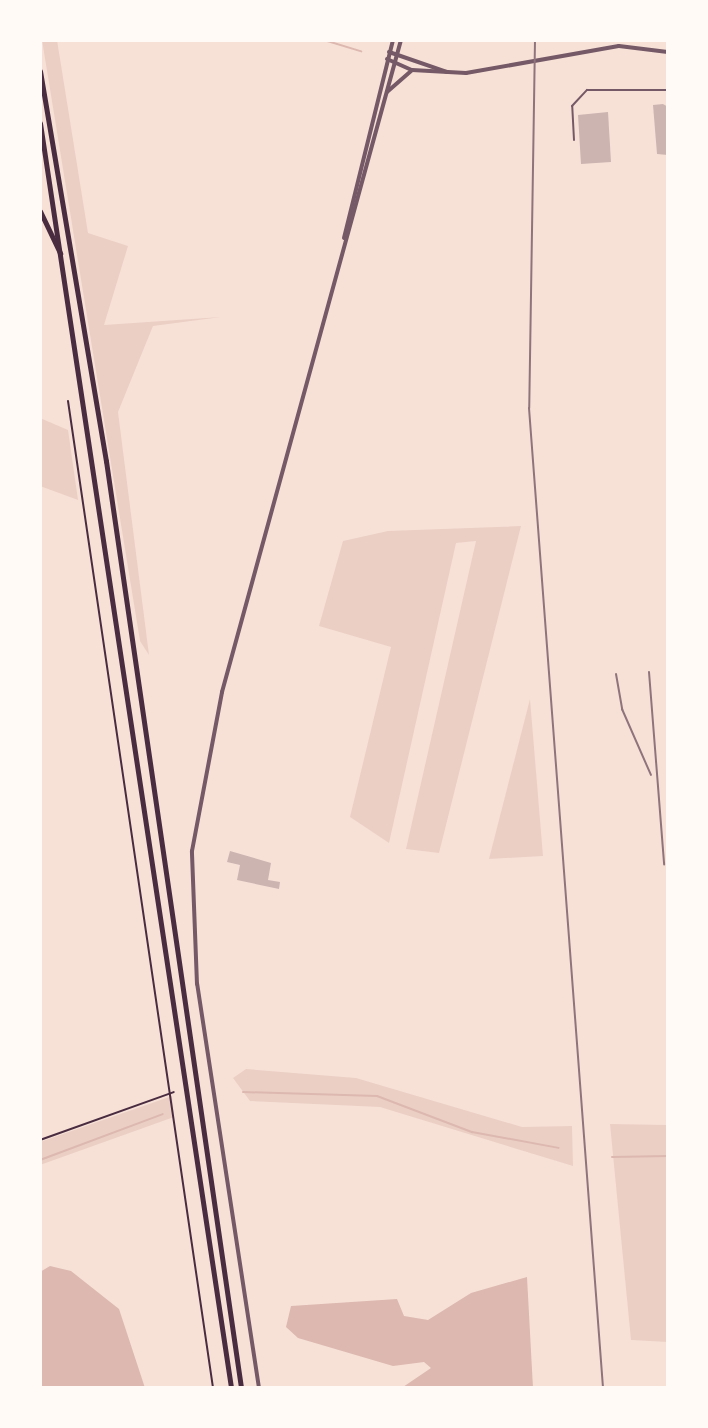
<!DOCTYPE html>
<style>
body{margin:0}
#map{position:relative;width:708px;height:1428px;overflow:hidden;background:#f7e1d7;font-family:Rubik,sans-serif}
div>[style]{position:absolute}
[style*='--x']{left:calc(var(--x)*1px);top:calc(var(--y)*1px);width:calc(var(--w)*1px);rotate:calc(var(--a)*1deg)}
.green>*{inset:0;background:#ebcfc5}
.water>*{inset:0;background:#dcb8b0}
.stream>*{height:2px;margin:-1px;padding:0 1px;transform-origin:1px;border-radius:1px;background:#dcb8b0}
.building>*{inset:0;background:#ccb4b1}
.path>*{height:2px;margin:-1px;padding:0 1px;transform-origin:1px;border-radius:1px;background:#4a2c40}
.service>*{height:2px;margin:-1px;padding:0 1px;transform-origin:1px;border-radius:1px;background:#755966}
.tertiary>*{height:4px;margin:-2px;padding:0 2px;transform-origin:2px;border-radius:2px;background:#755966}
.trunk>*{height:5px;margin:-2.5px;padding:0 2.5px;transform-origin:2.5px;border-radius:2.5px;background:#4a2c40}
.rail>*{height:2px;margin:-1px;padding:0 1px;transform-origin:1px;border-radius:1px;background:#8f747c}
span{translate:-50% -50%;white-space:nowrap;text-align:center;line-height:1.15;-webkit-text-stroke:6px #fffaf5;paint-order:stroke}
.frame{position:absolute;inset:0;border:42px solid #fffaf5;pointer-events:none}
</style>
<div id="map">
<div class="green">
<div style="clip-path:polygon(42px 40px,57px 40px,88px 233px,128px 246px,104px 325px,221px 317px,153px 326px,118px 412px,149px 655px,140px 641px)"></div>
<div style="clip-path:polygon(40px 418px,68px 430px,78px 500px,40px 486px)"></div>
<div style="clip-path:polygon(521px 526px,439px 853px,406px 849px,476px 541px,456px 543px,389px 843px,350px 817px,391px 647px,319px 626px,343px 541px,388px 531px)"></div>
<div style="clip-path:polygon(530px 699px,543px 856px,489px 859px)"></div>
<div style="clip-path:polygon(246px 1069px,356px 1078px,522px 1127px,572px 1126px,573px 1166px,380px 1107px,250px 1101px,233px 1078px)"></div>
<div style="clip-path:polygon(172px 1096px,174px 1117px,40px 1165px,40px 1142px)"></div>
<div style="clip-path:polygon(610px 1124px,668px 1125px,668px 1342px,631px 1340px)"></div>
</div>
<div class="water">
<div style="clip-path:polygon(50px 1266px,71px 1271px,119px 1309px,145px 1388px,40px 1388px,40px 1272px)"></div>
<div style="clip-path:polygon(527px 1277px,533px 1388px,300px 1388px,403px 1387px,431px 1368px,424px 1362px,393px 1366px,298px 1338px,286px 1327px,291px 1306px,397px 1299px,404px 1316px,428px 1320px,471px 1293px)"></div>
</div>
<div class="stream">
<div style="--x:324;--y:40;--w:39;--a:17"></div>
<div style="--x:243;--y:1092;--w:134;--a:1.7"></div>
<div style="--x:377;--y:1096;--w:102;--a:20.8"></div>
<div style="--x:472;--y:1132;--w:88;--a:10.4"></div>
<div style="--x:612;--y:1157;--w:56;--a:-1"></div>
<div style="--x:40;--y:1160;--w:131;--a:-20.5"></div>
</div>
<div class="building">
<div style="clip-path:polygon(663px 104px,668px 107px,668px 155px,657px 154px,653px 105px)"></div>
<div style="clip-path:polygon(608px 112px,611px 162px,581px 164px,578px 115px)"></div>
<div style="clip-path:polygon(230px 851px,271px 863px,268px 880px,280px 882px,279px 889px,237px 880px,240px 865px,227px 862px)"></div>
</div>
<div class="path">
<div style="--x:68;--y:401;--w:998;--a:81.64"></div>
<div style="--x:40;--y:1140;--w:142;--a:-19.7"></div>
</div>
<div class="service">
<div style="--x:574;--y:140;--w:34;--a:-93"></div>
<div style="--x:572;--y:106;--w:22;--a:-47"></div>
<div style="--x:587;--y:90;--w:81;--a:0"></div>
</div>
<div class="tertiary">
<div style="--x:389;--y:52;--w:61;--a:19"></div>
<div style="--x:387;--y:59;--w:27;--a:24"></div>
<div style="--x:412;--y:70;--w:54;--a:3.2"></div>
<div style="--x:466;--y:73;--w:155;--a:-10"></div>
<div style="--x:619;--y:46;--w:49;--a:7"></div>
<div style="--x:387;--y:92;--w:33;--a:-41"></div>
<div style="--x:344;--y:238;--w:204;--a:-76.1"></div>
<div style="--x:259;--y:1388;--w:409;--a:-98.7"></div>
<div style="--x:197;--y:984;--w:133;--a:-92.2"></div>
<div style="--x:192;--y:851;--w:162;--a:-79.3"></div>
<div style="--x:222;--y:692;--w:676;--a:-74.65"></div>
</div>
<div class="trunk">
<div style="--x:40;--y:71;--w:396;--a:80.4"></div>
<div style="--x:106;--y:461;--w:937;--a:81.71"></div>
<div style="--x:40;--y:123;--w:1279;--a:81.41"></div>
<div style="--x:40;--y:211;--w:47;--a:64.5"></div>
</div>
<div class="rail">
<div style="--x:535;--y:40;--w:368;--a:90.9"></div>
<div style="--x:529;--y:408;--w:983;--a:85.68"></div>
<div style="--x:649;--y:672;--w:193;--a:85.5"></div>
<div style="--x:616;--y:674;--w:36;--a:80"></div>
<div style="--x:622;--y:709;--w:72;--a:66.3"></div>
</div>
<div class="frame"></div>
</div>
